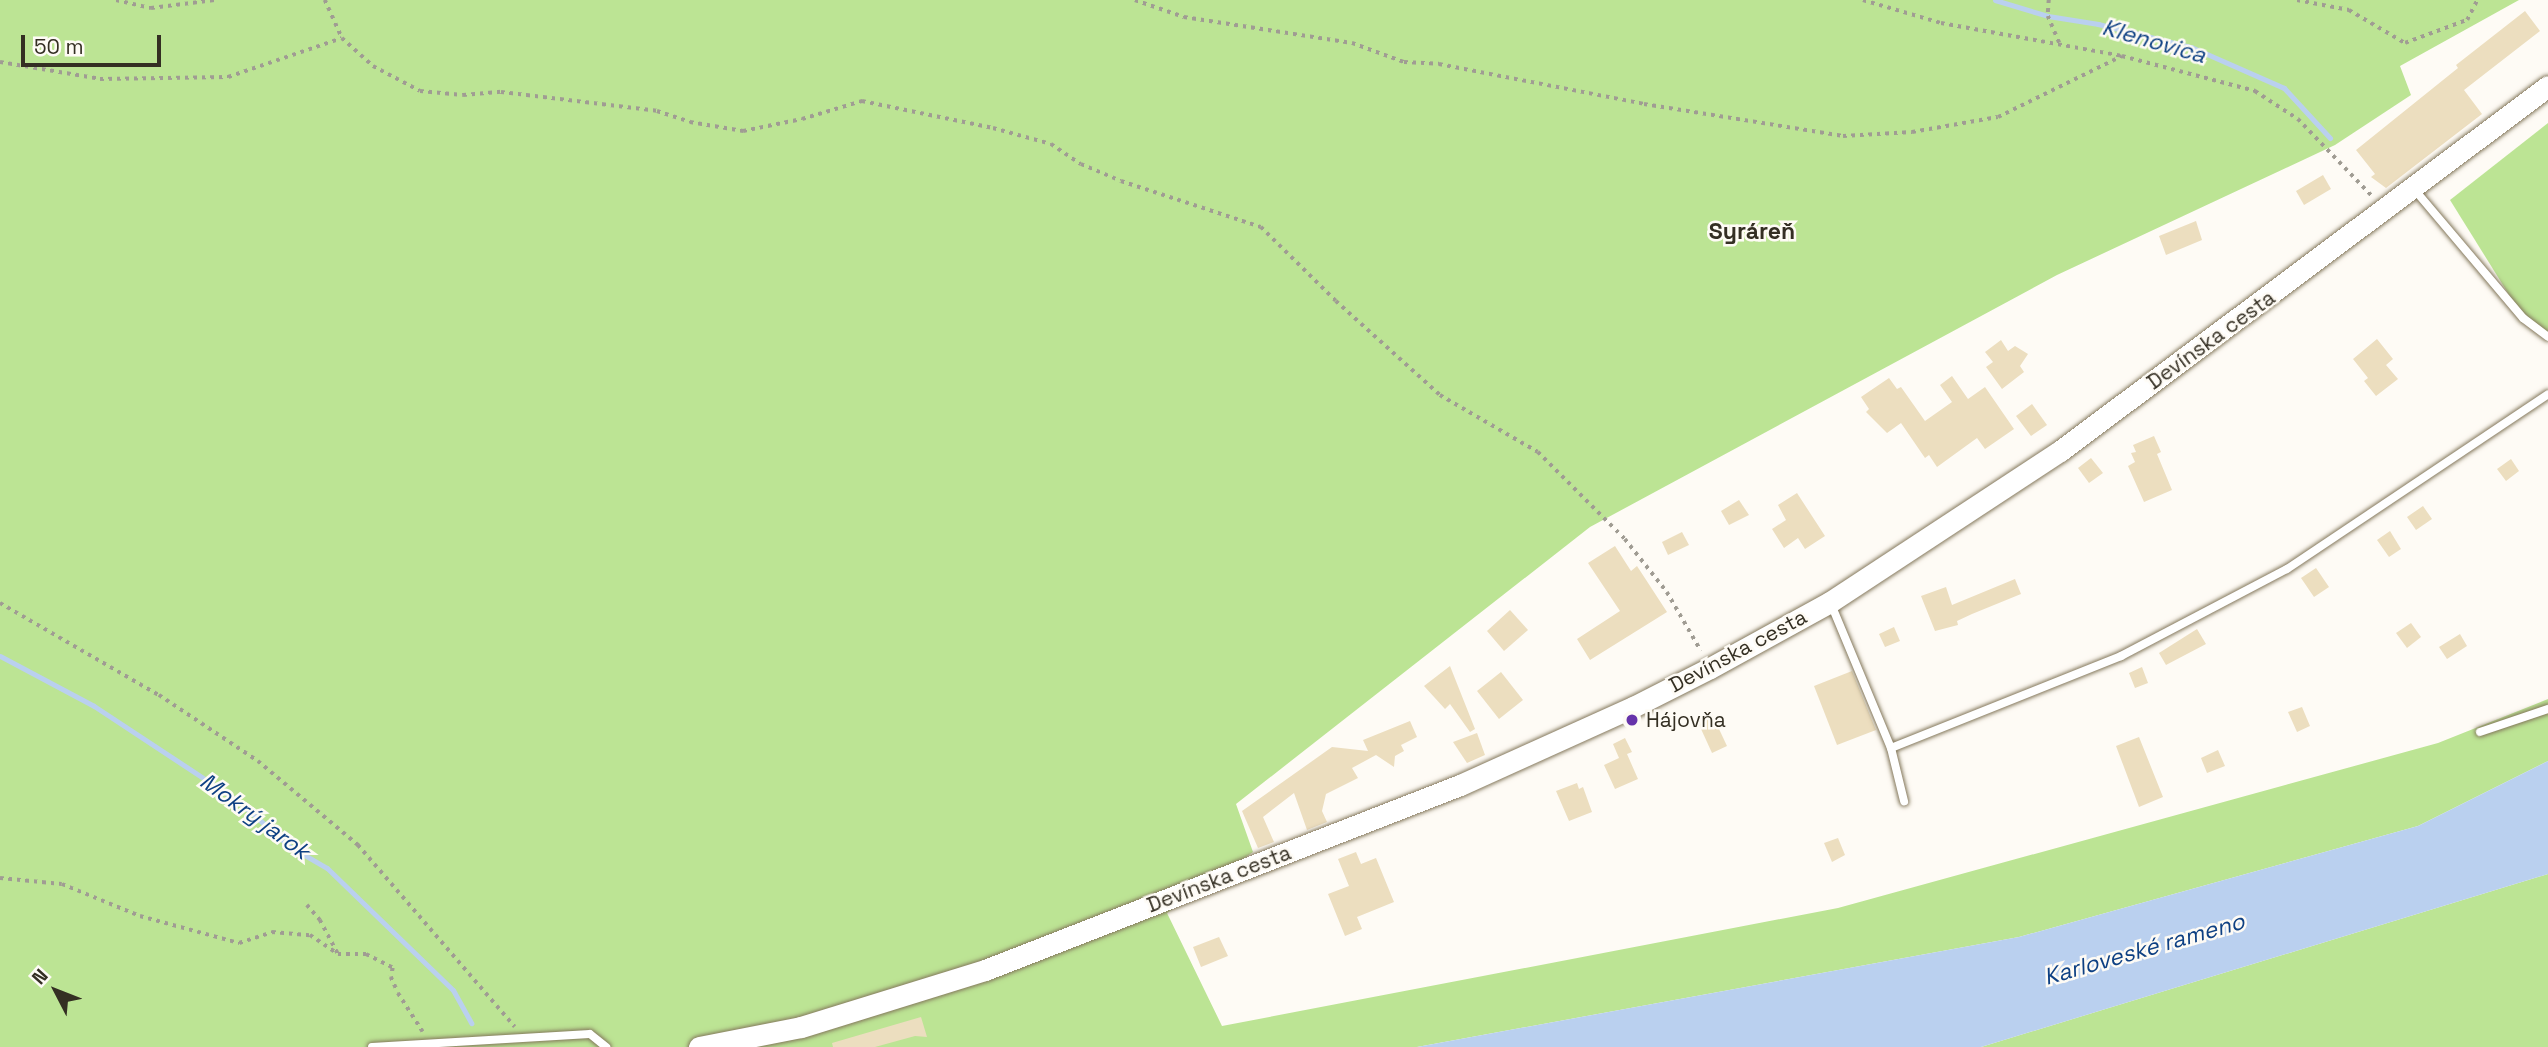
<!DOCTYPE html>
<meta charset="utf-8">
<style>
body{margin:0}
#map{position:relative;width:2548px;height:1047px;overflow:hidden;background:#fefbf5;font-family:"Space Grotesk",sans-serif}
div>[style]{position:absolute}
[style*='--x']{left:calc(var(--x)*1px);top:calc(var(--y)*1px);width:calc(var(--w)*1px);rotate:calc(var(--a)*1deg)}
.green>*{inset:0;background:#bce494}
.water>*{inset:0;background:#bad0ef}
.stream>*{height:5px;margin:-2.5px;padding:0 2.5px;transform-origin:2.5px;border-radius:2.5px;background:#bad0ef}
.building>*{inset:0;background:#ecdebf}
.path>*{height:3.5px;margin-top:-1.75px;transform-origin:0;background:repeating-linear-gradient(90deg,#a09c93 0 3.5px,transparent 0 8.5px)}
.roads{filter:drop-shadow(0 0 2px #84785c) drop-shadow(0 0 2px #84785c)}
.service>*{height:8px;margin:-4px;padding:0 4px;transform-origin:4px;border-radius:4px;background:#fff}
.tertiary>*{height:21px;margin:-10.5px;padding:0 10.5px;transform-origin:10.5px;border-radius:10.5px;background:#fff}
.dots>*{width:19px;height:19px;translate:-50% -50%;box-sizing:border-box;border:4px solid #fefbf5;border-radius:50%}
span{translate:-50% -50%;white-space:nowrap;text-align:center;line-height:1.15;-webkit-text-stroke:5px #fefbf5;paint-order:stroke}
.street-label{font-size:21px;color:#342f23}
.poi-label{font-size:21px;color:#342f23}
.left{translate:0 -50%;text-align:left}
.water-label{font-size:23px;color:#0e4083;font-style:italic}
.neighbourhood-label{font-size:23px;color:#342f23;font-weight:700}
.north{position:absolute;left:21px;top:956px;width:70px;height:70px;-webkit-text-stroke:5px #fefbf5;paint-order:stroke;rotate:312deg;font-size:19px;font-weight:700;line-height:28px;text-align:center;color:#342f23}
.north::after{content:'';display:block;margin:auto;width:24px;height:32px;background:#342f23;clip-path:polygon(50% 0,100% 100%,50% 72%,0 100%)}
.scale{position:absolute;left:21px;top:35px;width:140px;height:32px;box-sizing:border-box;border:4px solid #342f23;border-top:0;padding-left:9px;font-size:21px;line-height:24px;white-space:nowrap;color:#342f23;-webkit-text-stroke:5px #fefbf5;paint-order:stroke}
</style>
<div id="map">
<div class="green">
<div style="clip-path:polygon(0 0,2519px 0,2400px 66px,2411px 95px,2335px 145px,2057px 275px,1590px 527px,1236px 804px,1253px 852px,1167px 913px,1222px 1026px,1838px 908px,2438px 743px,2548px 699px,2548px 761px,2418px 826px,2019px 937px,1417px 1047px,0 1047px)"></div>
<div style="clip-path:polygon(2548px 123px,2548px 332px,2521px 314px,2450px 200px)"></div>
<div style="clip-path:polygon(2548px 874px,2548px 1047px,1981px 1047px)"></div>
</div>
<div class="water">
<div style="clip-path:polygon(2548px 761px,2548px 874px,1981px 1047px,1417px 1047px,2019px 937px,2418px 826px)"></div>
</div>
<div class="stream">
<div style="--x:1995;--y:0;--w:55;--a:16.8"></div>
<div style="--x:2048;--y:16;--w:51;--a:9.1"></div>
<div style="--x:2098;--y:24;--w:96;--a:13.9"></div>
<div style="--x:2191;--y:47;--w:102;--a:23.8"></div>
<div style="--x:2284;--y:88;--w:68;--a:47.4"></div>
<div style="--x:0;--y:656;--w:106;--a:28"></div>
<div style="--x:94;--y:706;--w:173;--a:33.4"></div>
<div style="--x:238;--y:801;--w:68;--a:41.4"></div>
<div style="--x:289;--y:846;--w:44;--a:30.1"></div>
<div style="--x:327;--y:868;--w:175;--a:44.1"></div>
<div style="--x:453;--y:990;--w:38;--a:61"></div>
</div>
<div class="building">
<div style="clip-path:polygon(2525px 11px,2540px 31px,2464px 90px,2482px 114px,2386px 188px,2371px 177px,2375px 174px,2356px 150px,2458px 68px,2456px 65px)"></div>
<div style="clip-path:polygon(2323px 175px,2331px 189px,2304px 205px,2296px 191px)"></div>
<div style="clip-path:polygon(2196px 221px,2202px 240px,2166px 255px,2159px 236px)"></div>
<div style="clip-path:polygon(2377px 339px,2393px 359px,2386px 365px,2398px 379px,2376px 396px,2364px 381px,2368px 378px,2353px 359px)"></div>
<div style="clip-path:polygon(2001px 340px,2008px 351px,2015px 346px,2028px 354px,2020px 366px,2024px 372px,2002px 389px,1986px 367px,1993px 362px,1985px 352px)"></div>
<div style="clip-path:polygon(1952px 376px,1968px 399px,1985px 387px,2014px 429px,1985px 449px,1977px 438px,1937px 467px,1929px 455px,1925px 458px,1901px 423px,1887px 433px,1866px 412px,1869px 409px,1861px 397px,1889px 378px,1897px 389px,1901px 387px,1925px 421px,1952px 402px,1940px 385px)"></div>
<div style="clip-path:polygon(2032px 404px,2047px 425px,2031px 436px,2016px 416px)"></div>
<div style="clip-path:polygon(2154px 436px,2161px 452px,2157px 454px,2172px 490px,2144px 502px,2128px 466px,2135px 462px,2131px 453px,2136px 452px,2133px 445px)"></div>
<div style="clip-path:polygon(2091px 458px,2103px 473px,2089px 483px,2078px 468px)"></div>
<div style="clip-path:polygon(2511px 459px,2519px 471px,2506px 481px,2497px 469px)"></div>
<div style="clip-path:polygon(1797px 493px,1825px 536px,1805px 549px,1798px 538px,1784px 548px,1772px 529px,1786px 520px,1778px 505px)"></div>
<div style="clip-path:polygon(1739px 500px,1749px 515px,1729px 525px,1721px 511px)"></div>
<div style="clip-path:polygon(2423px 506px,2432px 519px,2416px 530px,2407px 517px)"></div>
<div style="clip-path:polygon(2390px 531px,2401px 549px,2389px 557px,2377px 540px)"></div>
<div style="clip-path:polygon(1682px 532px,1689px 545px,1668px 555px,1662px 542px)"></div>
<div style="clip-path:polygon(1615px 546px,1631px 571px,1637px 566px,1667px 612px,1590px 660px,1577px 639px,1620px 611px,1588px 563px)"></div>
<div style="clip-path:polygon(2316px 568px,2329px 587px,2314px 597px,2301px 578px)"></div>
<div style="clip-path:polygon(2015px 579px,2021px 594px,1972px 614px,1957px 621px,1958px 625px,1935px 631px,1921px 596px,1946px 587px,1952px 605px)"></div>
<div style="clip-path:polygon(1510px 610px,1528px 630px,1504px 651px,1487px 631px)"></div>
<div style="clip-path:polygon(2411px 623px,2421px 637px,2407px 648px,2396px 633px)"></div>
<div style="clip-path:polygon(1894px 627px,1900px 641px,1885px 647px,1879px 634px)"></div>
<div style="clip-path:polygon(2197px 629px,2206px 644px,2166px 665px,2159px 653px)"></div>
<div style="clip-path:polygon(2460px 634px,2467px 646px,2447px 659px,2439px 647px)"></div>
<div style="clip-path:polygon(1450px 666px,1475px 729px,1470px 732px,1450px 704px,1445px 709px,1424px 686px)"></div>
<div style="clip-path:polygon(2142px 667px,2148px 683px,2135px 688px,2129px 673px)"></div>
<div style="clip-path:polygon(1852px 671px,1876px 730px,1837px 745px,1814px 686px)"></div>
<div style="clip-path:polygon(1501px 672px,1523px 700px,1499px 719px,1477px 691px)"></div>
<div style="clip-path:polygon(2302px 707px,2310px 726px,2297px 732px,2288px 712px)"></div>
<div style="clip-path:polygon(1711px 712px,1727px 746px,1712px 753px,1696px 718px)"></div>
<div style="clip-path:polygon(1410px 721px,1417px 737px,1401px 745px,1404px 751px,1395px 756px,1394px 767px,1376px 755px,1352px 768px,1358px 778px,1326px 794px,1322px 811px,1327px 822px,1307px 830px,1294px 793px,1263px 817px,1274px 842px,1258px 848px,1242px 811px,1332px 747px,1368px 751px,1363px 740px)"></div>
<div style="clip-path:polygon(1477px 733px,1485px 755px,1467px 763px,1453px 742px)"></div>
<div style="clip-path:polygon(2139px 737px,2163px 797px,2139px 807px,2116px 746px)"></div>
<div style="clip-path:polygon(1625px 738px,1632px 752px,1627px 754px,1638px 779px,1615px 789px,1604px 765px,1619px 758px,1613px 744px)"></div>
<div style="clip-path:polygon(2218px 750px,2225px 766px,2207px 773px,2201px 758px)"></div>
<div style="clip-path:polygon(1577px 783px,1579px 789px,1583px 787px,1592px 812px,1569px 821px,1556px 791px)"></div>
<div style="clip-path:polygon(1838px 838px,1845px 855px,1832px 862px,1824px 843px)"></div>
<div style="clip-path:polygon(1356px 852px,1361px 864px,1376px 858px,1394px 902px,1357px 917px,1362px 929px,1345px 936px,1328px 894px,1349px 886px,1338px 859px)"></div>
<div style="clip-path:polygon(1219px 937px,1228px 956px,1201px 967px,1193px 947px)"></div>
<div style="clip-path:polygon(921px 1017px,927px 1037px,915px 1036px,875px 1047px,833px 1047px,832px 1043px)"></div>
</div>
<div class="path">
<div style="--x:116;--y:0;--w:36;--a:13"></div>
<div style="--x:151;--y:8;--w:64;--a:-7.1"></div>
<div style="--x:325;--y:0;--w:42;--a:65.9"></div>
<div style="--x:342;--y:38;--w:42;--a:42.1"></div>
<div style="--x:373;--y:66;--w:53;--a:28"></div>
<div style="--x:420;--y:91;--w:43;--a:5.3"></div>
<div style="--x:463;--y:95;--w:38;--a:-5"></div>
<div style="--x:501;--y:92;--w:157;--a:6.9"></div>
<div style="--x:657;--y:111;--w:35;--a:18"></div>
<div style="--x:690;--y:122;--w:54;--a:9.6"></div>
<div style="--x:743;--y:131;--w:60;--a:-11.5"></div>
<div style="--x:802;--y:119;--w:63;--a:-16.7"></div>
<div style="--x:862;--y:101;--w:134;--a:11.6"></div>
<div style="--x:993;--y:128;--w:60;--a:15.4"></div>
<div style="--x:1051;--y:144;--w:36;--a:34"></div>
<div style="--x:1081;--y:164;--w:43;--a:23"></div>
<div style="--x:1121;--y:181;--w:147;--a:18.2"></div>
<div style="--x:1261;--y:227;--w:105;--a:44.6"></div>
<div style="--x:1336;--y:301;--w:140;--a:42.1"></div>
<div style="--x:1440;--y:395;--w:113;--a:30.2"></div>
<div style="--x:1538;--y:452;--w:123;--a:45"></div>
<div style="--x:1625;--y:539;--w:68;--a:51.6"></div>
<div style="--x:1667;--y:592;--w:68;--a:60"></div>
<div style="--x:1135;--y:0;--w:52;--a:19.1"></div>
<div style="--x:1184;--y:17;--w:170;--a:8.8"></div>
<div style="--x:1352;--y:43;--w:55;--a:20.1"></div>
<div style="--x:1404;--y:62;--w:35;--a:3"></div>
<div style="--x:1439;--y:64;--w:209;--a:11"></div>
<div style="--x:1644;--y:104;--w:202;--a:9.1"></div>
<div style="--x:1843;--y:136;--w:69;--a:-3.3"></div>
<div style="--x:1912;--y:132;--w:87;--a:-9.9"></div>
<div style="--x:1998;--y:117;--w:138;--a:-26.2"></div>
<div style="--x:1863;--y:0;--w:81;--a:16.4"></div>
<div style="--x:1941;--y:23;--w:184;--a:10.3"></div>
<div style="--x:2122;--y:56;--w:138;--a:14.7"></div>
<div style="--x:2255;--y:91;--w:51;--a:33.1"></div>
<div style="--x:2298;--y:119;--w:107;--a:46.1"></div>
<div style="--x:2049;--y:0;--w:16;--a:94"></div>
<div style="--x:2048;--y:16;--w:33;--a:67"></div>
<div style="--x:2297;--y:0;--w:53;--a:10.9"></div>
<div style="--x:2349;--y:10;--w:65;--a:30.5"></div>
<div style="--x:2405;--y:43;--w:66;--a:-20.4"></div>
<div style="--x:2467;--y:20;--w:22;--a:-63"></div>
<div style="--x:0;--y:62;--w:101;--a:9.6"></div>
<div style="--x:100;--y:79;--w:128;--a:-0.9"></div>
<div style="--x:228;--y:77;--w:120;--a:-18.9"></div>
<div style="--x:0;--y:603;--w:184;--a:30.1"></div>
<div style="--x:159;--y:695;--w:119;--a:33.7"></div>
<div style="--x:258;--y:761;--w:131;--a:40"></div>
<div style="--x:358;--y:845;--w:240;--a:49.2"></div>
<div style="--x:0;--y:878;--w:62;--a:5.5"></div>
<div style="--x:62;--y:884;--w:84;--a:22.3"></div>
<div style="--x:140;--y:916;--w:103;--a:15.3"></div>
<div style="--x:239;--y:943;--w:35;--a:-18"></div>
<div style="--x:272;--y:932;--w:38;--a:5"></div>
<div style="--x:310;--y:935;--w:34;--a:34"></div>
<div style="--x:307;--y:905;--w:20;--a:49"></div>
<div style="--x:320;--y:920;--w:38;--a:62"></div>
<div style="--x:338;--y:954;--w:28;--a:0"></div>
<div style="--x:366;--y:954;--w:30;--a:27"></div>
<div style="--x:393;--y:968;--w:9;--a:103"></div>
<div style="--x:391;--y:977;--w:17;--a:66"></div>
<div style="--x:398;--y:993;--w:46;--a:57.3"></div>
</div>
<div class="roads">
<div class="service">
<div style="--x:2414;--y:189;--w:169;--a:49.8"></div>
<div style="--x:2523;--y:318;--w:31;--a:37"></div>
<div style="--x:1831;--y:604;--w:156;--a:67.4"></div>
<div style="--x:1891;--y:748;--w:55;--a:76.2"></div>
<div style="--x:2480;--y:732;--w:72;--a:-18.7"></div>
<div style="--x:1891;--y:748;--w:248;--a:-21.8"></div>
<div style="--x:2121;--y:656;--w:187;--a:-27.7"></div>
<div style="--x:2287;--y:569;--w:314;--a:-33.8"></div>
<div style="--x:372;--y:1047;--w:218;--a:-3.4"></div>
<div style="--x:590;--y:1034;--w:21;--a:39"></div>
</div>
<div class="tertiary">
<div style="--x:699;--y:1047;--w:104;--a:-11.1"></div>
<div style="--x:801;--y:1027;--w:193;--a:-17.2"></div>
<div style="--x:985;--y:970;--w:510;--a:-21.28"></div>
<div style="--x:1460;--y:785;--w:190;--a:-24.3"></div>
<div style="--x:1633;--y:707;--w:86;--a:-26.9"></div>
<div style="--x:1710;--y:668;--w:137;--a:-28.8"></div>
<div style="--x:1830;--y:602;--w:275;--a:-33.3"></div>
<div style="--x:2060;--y:451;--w:609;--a:-36.79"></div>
</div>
</div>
<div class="dots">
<div style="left:1632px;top:720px;background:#63a"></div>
</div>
<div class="street-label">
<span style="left:2211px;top:340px;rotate:-36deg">Devínska cesta</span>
<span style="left:1738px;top:651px;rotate:-28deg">Devínska cesta</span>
<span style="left:1219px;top:879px;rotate:-21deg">Devínska cesta</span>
</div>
<div class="poi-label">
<span class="left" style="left:1646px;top:720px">Hájovňa</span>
</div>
<div class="water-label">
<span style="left:2154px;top:41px;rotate:16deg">Klenovica</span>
<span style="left:255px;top:816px;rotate:36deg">Mokrý jarok</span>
<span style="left:2144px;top:949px;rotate:-16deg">Karloveské rameno</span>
</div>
<div class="neighbourhood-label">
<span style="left:1752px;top:231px">Syráreň</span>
</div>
<div class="north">N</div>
<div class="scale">50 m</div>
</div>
